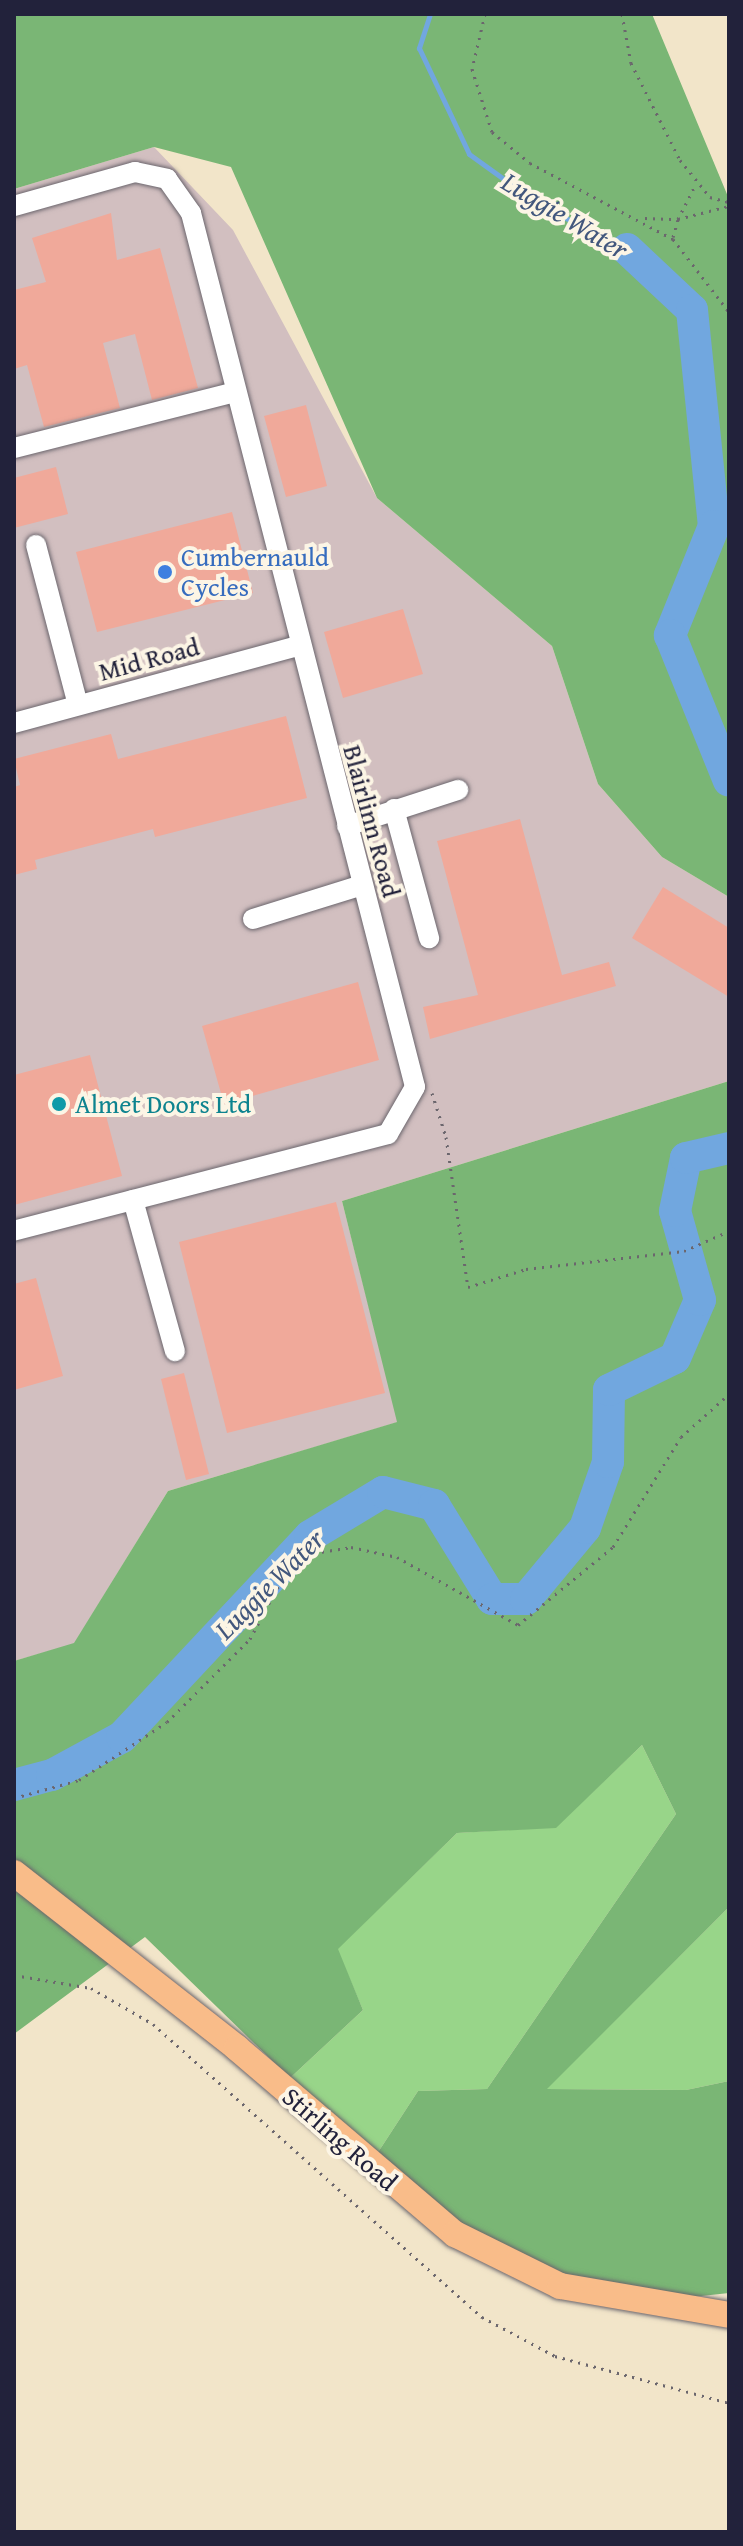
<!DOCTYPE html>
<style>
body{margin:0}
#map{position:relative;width:743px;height:2546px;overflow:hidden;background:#f2e5c9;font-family:"Gentium Book Plus",serif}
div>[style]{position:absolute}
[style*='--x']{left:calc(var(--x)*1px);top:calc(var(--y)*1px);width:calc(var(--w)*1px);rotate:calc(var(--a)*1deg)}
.industrial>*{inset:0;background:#d2bfc0}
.green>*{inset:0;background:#98d589}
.forest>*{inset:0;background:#7ab675}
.stream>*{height:5px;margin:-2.5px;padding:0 2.5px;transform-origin:2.5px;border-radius:2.5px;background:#71a7df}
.river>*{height:32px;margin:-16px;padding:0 16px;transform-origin:16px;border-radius:16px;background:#71a7df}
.building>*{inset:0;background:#f0a99a}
.path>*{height:3px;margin-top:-1.5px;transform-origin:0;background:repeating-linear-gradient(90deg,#6b666d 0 2px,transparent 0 8px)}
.roads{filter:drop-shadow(0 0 2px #6b666d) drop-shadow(0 0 2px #6b666d)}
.minor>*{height:20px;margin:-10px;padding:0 10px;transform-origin:10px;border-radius:10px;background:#fff}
.major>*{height:26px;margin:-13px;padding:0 13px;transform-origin:13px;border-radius:13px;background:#f9bc89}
.dots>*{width:22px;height:22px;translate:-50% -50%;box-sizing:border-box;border:4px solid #fcf5e5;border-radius:50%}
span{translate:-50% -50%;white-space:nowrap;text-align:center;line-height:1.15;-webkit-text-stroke:8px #fcf5e5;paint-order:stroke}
.shop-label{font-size:26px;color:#366cbe}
.left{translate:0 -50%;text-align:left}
.street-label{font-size:26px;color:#22223b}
.culture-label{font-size:26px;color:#0d838f}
.water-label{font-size:28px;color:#42577d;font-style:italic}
.frame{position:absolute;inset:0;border:16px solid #22223b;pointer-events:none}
</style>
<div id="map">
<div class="industrial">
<div style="clip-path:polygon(154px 147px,233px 230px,377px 498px,552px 646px,598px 784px,662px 857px,729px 897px,729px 1081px,342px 1201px,398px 1422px,168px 1491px,74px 1644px,14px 1661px,14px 189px)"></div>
</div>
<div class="green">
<div style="clip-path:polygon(642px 1745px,676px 1814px,487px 2089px,418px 2091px,373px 2160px,290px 2078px,363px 2010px,337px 1949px,457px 1833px,556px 1827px)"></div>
<div style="clip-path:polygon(729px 1907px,729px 2081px,686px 2090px,546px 2089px)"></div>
</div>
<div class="forest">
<div style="clip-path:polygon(14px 14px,652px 14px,729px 199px,729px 897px,662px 857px,598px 784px,552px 646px,377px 498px,231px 167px,154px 147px,14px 189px)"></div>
<div style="clip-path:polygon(729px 1081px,729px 1907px,547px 2089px,686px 2090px,729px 2081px,729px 2293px,692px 2297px,598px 2287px,516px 2260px,452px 2225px,373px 2160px,418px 2091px,487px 2089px,676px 1814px,642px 1745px,556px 1828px,457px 1833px,338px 1949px,363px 2010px,290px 2078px,145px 1937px,14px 2034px,14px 1661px,74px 1643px,168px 1491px,397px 1422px,342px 1201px)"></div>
</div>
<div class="stream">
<div style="--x:430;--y:14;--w:36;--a:108"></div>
<div style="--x:419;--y:48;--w:117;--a:64.7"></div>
<div style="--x:469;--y:154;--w:87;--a:35.7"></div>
<div style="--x:540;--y:205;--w:97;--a:26.8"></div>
</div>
<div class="river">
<div style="--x:627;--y:249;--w:89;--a:43.2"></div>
<div style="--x:692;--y:310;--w:217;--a:84.2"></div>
<div style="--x:714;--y:526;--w:118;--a:112"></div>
<div style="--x:670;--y:635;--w:157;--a:68"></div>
<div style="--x:14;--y:1785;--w:39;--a:-15"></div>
<div style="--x:52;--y:1775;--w:80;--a:-28.5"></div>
<div style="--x:122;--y:1737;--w:275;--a:-46.9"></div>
<div style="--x:310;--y:1536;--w:85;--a:-31.1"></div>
<div style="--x:383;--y:1492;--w:53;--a:14.3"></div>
<div style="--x:434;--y:1505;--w:110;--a:58.3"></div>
<div style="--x:492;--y:1599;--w:34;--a:0"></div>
<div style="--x:526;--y:1599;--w:92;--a:-50.3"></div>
<div style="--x:585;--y:1528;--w:70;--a:-70.8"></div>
<div style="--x:608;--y:1462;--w:72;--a:-89.2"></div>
<div style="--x:609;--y:1390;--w:73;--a:-25.9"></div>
<div style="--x:675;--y:1358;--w:63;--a:-66.7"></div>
<div style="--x:700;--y:1300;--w:92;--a:-105.7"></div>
<div style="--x:675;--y:1211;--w:54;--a:-78.3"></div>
<div style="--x:686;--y:1158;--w:44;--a:-13.1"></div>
</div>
<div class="building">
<div style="clip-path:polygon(111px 213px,117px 260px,160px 248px,198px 388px,152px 400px,135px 334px,103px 343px,120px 408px,44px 427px,27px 365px,14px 369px,14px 290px,46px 282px,32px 238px)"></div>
<div style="clip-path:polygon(306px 405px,327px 486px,286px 497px,264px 416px)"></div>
<div style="clip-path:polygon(56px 467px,68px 514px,14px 528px,14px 478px)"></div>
<div style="clip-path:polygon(232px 512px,253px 593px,97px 632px,76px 552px)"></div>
<div style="clip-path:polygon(403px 609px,423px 674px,343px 698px,324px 632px)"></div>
<div style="clip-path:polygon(286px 716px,307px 798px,155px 837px,153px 829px,35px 860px,37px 869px,14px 875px,14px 787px,20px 785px,14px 759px,111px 734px,118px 759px)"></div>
<div style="clip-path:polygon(520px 819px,562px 975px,609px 962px,616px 986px,430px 1039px,423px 1007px,478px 995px,437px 841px)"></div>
<div style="clip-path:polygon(663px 887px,729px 928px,729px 997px,632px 938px)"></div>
<div style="clip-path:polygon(358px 982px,379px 1060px,224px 1104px,202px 1026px)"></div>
<div style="clip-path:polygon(90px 1055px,122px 1176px,14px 1205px,14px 1075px)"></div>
<div style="clip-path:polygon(336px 1202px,385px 1393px,227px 1433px,179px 1242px)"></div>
<div style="clip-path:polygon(36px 1278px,63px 1376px,14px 1390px,14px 1284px)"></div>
<div style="clip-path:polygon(184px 1373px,209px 1474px,186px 1480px,161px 1379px)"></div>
</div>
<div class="path">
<div style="--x:485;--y:14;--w:57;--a:103.3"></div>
<div style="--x:472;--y:69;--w:66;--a:72.4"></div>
<div style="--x:492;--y:132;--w:49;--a:39.2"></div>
<div style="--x:530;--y:163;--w:162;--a:28"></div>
<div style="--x:673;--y:239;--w:92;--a:52.5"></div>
<div style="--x:622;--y:14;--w:50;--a:79.6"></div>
<div style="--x:631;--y:63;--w:109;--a:63.2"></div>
<div style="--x:680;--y:160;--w:48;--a:51"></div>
<div style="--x:710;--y:197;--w:20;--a:15"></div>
<div style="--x:645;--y:218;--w:33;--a:2"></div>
<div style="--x:678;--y:219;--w:39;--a:-63"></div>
<div style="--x:673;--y:237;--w:19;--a:-74"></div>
<div style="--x:678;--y:219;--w:53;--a:-14.3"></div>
<div style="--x:432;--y:1093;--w:46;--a:72.3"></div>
<div style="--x:446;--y:1137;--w:152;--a:81.7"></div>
<div style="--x:468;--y:1287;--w:61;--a:-17.2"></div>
<div style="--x:526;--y:1269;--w:159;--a:-6.5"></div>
<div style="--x:684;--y:1251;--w:49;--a:-24"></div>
<div style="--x:14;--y:1798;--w:67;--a:-15.5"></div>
<div style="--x:79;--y:1780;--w:105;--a:-33.4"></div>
<div style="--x:167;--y:1722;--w:117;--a:-45"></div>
<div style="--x:250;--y:1639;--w:58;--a:-62.1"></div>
<div style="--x:277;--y:1588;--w:51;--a:-43.4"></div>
<div style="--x:314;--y:1553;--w:37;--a:-9"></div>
<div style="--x:351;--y:1547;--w:47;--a:12.3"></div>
<div style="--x:397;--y:1557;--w:139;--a:29.3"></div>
<div style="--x:518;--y:1625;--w:123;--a:-39.4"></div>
<div style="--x:613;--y:1547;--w:129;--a:-58.3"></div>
<div style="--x:681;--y:1437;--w:64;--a:-41.9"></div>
<div style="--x:14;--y:1975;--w:78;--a:9.6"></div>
<div style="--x:91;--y:1988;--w:72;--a:30.1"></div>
<div style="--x:153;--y:2024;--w:441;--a:41.7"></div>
<div style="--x:482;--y:2317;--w:83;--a:28.1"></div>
<div style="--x:555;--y:2356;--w:180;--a:15.1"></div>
</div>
<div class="roads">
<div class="minor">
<div style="--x:14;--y:206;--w:126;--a:-15.7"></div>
<div style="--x:135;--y:172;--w:33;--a:12"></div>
<div style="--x:167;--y:179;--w:42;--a:54.8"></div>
<div style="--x:191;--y:213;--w:902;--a:75.62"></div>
<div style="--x:415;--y:1087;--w:54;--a:119.9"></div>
<div style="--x:388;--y:1134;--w:386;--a:165.5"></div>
<div style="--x:14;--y:448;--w:228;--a:-14.2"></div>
<div style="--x:36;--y:545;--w:165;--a:75.3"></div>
<div style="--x:14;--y:723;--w:294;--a:-15.2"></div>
<div style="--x:394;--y:809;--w:134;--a:74.8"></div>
<div style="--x:347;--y:826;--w:117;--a:-18"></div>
<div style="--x:253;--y:919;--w:114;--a:-17.3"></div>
<div style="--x:133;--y:1200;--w:157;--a:74.5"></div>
</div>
<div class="major">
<div style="--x:14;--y:1873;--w:283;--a:38.1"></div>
<div style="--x:237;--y:2048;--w:287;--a:40.5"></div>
<div style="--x:455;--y:2234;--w:117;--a:26.3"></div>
<div style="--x:560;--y:2286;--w:171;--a:9.7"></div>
</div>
</div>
<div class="dots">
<div style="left:165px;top:572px;background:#3f7fe0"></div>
<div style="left:59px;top:1104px;background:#0f9aa8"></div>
</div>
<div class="shop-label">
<span class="left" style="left:181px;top:572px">Cumbernauld<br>Cycles</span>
</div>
<div class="street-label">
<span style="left:149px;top:659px;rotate:-15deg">Mid Road</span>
<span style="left:372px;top:821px;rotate:75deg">Blairlinn Road</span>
<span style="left:340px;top:2139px;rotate:41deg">Stirling Road</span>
</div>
<div class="culture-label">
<span class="left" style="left:75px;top:1104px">Almet Doors Ltd</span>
</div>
<div class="water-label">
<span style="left:565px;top:215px;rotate:31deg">Luggie Water</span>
<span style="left:269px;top:1584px;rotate:-45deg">Luggie Water</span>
</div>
<div class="frame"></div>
</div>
